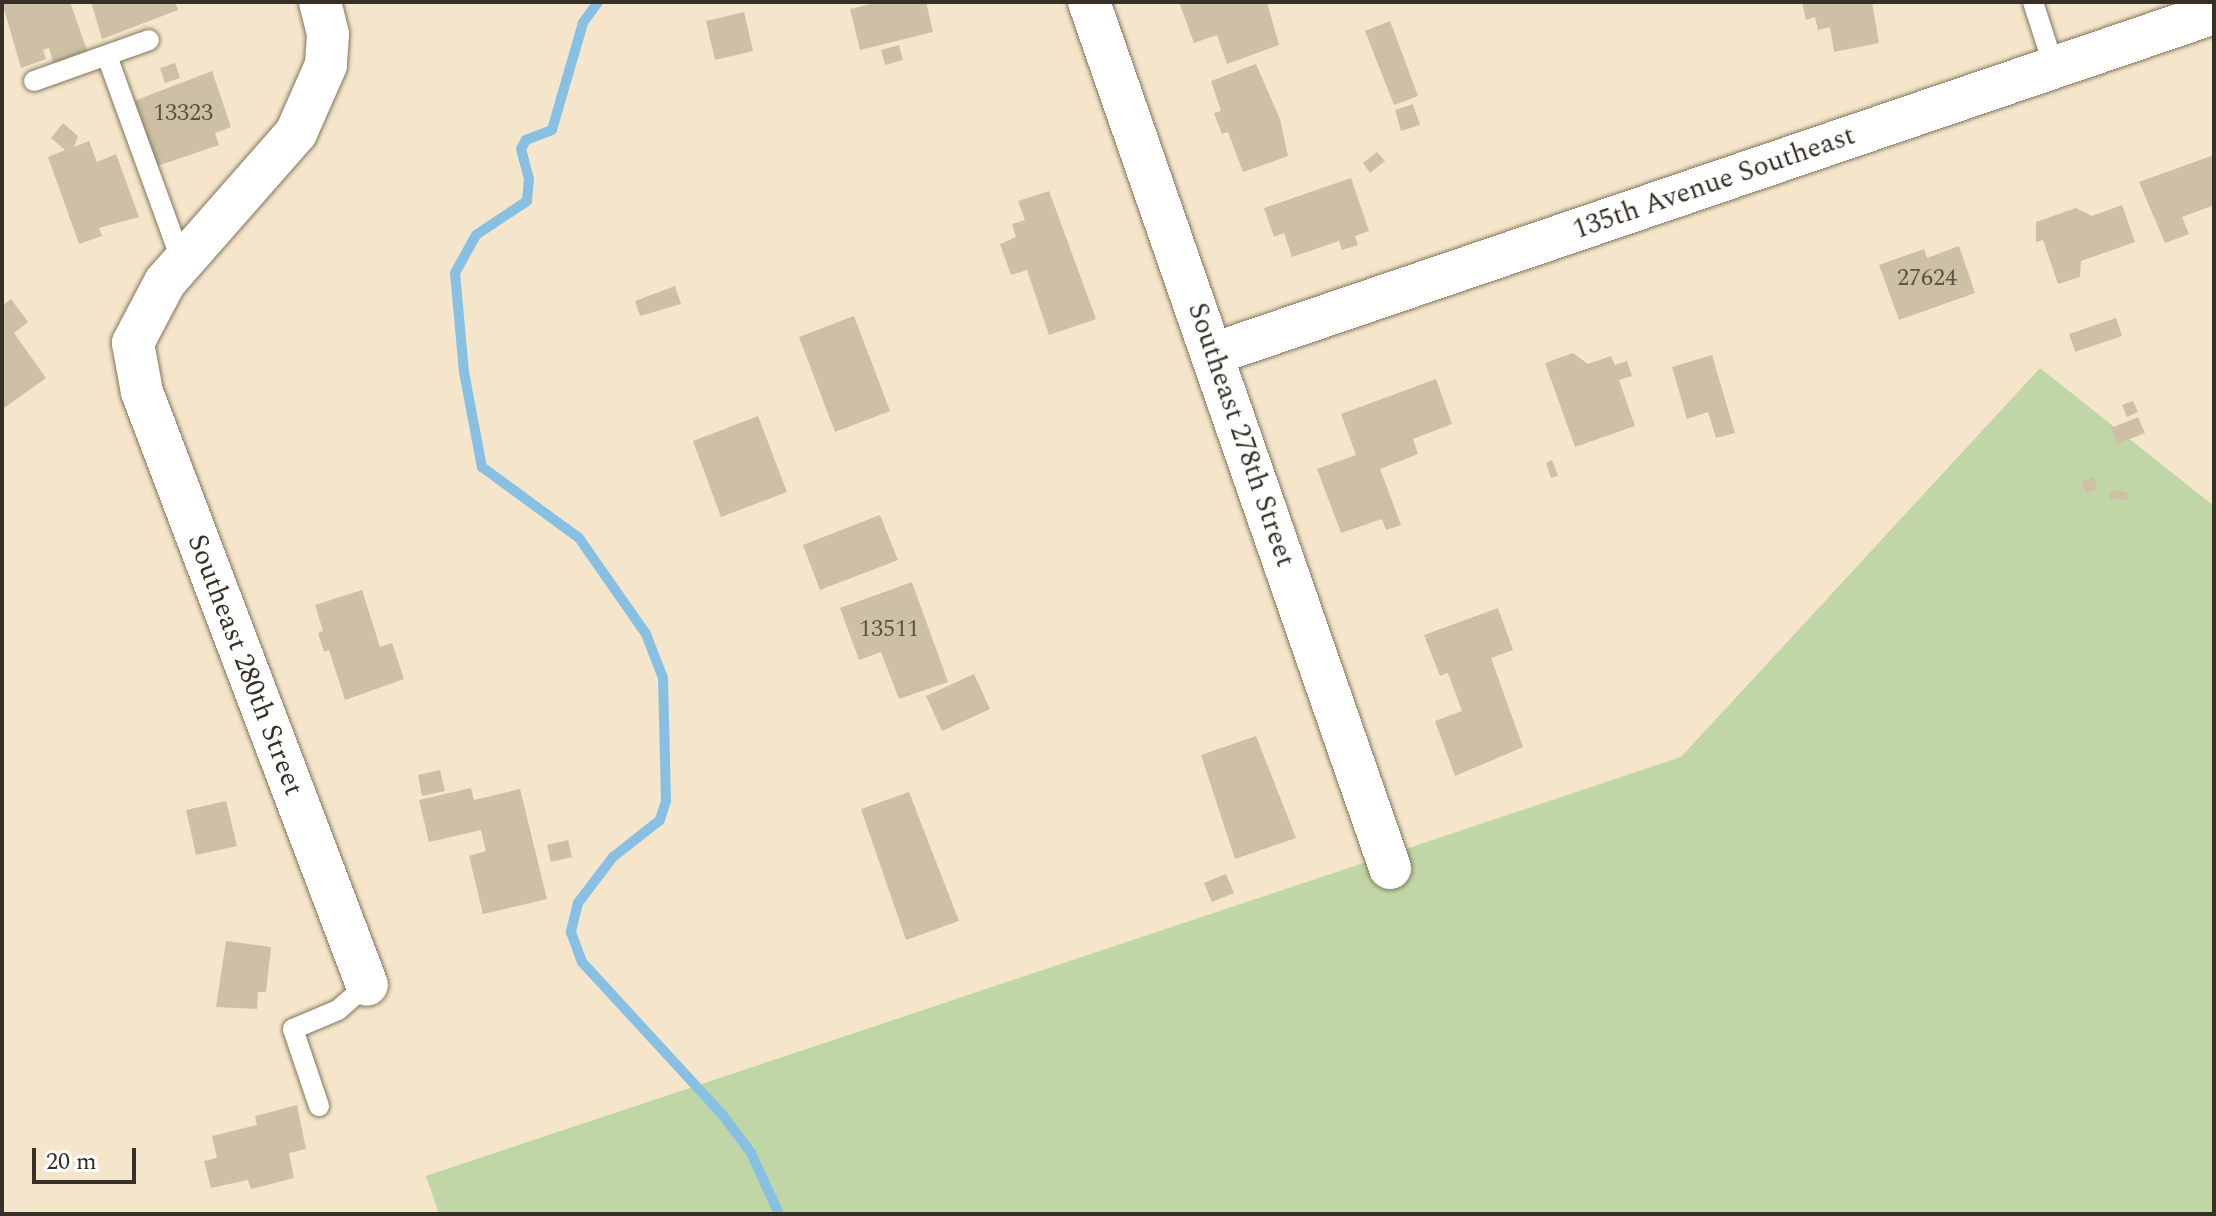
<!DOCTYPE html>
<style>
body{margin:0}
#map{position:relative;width:2216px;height:1216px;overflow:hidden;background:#f5e6cb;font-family:Spectral,serif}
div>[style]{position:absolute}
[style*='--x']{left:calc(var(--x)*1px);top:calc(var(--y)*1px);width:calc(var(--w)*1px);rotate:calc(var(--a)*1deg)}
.green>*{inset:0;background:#c1d6a6}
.stream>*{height:10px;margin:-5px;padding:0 5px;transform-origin:5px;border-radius:5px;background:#87c0e2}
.building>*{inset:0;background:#cdc0a5}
.roads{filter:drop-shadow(0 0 2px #81745b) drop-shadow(0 0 2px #81745b)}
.lane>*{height:20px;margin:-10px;padding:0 10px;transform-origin:10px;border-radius:10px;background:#fff}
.street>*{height:42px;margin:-21px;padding:0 21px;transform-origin:21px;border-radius:21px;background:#fff}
span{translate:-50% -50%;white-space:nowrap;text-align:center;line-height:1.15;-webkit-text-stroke:6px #fff;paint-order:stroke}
.number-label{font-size:24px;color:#5c5446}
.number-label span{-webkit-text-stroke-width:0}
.street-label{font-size:28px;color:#363026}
.frame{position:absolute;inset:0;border:4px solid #363026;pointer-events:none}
.scale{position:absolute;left:32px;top:1148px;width:104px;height:36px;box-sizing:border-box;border:4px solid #363026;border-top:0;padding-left:10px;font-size:24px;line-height:28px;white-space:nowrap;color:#363026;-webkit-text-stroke:6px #fff;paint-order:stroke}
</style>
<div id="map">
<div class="green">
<div style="clip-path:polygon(2040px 368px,2214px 506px,2214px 1214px,439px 1214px,426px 1176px,1681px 757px)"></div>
</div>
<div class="stream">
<div style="--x:598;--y:2;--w:26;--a:126"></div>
<div style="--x:583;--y:23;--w:111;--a:106.2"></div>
<div style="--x:552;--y:130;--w:28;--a:159"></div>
<div style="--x:526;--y:140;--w:10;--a:119"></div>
<div style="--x:521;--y:149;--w:30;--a:75"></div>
<div style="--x:529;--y:178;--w:23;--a:95"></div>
<div style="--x:527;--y:201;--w:61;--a:146.3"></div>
<div style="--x:476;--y:235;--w:43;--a:118.9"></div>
<div style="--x:455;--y:273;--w:99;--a:84.8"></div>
<div style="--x:464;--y:372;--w:97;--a:79.3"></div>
<div style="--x:482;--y:467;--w:120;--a:36.2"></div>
<div style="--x:579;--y:538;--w:117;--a:55.1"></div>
<div style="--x:646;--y:634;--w:47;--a:68.9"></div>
<div style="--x:663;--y:678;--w:123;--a:88.6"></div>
<div style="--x:666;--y:801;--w:20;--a:108"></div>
<div style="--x:660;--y:820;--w:60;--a:141.8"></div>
<div style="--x:613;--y:857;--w:58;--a:127.3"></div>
<div style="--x:578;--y:903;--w:30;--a:104"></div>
<div style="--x:571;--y:932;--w:32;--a:70"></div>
<div style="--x:582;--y:962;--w:207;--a:47.4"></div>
<div style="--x:722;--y:1114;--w:49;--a:53.4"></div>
<div style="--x:751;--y:1153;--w:67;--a:65.3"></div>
</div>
<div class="building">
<div style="clip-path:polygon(2px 2px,70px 2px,88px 53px,54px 65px,49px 48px,43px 50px,46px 59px,21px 68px)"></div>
<div style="clip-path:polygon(91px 2px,175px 2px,178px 10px,102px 39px)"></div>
<div style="clip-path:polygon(879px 2px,926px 2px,933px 32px,860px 50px,850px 9px)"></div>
<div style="clip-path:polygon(1179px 2px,1267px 2px,1279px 45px,1227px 64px,1217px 35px,1194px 43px)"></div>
<div style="clip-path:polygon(1802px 2px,1872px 2px,1879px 43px,1834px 52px,1830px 27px,1818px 30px,1815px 17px,1806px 20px)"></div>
<div style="clip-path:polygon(744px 12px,753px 51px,715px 60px,706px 21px)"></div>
<div style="clip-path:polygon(1390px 21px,1418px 96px,1394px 105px,1365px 31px)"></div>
<div style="clip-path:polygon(899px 45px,903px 60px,885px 65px,881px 50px)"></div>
<div style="clip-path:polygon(175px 63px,180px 78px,165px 83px,160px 68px)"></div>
<div style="clip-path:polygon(1256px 64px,1280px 119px,1288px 156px,1243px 172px,1228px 132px,1222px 134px,1214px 113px,1221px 111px,1211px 81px)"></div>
<div style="clip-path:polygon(212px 71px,231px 127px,215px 133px,219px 145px,157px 166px,134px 101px)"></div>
<div style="clip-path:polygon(1413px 104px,1420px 125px,1401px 131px,1395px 110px)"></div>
<div style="clip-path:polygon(63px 123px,78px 136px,74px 147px,89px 141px,97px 162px,116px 154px,139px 217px,99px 228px,102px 236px,79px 244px,48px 157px,65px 150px,51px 138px)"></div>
<div style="clip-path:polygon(1377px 152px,1385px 161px,1370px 173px,1363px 163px)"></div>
<div style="clip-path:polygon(2214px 155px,2214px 205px,2182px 217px,2189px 234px,2165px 243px,2139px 182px)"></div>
<div style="clip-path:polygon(1351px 178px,1369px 231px,1355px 236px,1358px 245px,1342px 250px,1339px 241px,1292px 257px,1284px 233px,1274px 237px,1264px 208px)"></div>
<div style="clip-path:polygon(1049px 191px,1096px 319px,1049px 335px,1027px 270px,1011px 275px,1000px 244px,1016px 237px,1012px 224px,1025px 220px,1018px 201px)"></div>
<div style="clip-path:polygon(2122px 205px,2135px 242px,2081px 261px,2080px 277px,2058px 284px,2043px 240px,2036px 242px,2036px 222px,2076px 208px,2092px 216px)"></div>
<div style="clip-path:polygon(1959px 246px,1975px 293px,1899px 320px,1879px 265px,1924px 249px,1927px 258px)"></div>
<div style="clip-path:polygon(675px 286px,681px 304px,640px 316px,635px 301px)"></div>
<div style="clip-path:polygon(11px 299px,28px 322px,14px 333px,46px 378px,4px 408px,2px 306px)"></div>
<div style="clip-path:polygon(854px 316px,890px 411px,835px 432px,799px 337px)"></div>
<div style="clip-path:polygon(2116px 318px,2122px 336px,2075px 352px,2069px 334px)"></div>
<div style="clip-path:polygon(1573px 353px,1588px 364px,1611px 356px,1615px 365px,1627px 361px,1632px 376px,1619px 380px,1635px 426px,1575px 447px,1545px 363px)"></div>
<div style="clip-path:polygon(1712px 355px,1735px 433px,1716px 438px,1708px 412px,1687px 419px,1672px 367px)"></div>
<div style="clip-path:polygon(1436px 379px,1452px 424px,1413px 439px,1418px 454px,1380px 469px,1401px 525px,1386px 530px,1382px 519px,1341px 533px,1317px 469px,1356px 455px,1341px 414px)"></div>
<div style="clip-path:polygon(2133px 401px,2138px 412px,2127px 417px,2122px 405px)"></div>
<div style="clip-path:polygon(758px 416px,787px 492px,721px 517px,693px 441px)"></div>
<div style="clip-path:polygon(2138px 417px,2145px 433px,2117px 444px,2111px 428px)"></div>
<div style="clip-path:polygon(1552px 460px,1558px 476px,1551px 478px,1546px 463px)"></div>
<div style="clip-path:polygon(2093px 477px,2098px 489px,2086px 493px,2082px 481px)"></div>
<div style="clip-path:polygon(2110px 491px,2127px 492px,2127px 500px,2110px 499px)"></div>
<div style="clip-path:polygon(880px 515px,898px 560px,820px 590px,803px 545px)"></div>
<div style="clip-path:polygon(912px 582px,948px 682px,899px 699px,881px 652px,859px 660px,840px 608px)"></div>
<div style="clip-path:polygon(362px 590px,380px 647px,392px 643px,404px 679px,345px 700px,329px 650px,324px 652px,318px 633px,323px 631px,315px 605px)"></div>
<div style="clip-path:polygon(1498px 608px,1513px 650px,1491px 658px,1523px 747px,1455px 776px,1435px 721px,1462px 711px,1448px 673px,1440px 676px,1424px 635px)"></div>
<div style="clip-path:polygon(974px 674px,990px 709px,942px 731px,926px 696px)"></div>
<div style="clip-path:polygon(1256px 736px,1296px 838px,1235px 859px,1201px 755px)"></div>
<div style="clip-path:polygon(440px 770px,445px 791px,422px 796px,418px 775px)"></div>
<div style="clip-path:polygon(471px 788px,474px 800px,520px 789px,547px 899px,483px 914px,469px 856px,486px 851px,481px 830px,429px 842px,419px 800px)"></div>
<div style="clip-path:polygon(909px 792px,959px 921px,906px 940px,861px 809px)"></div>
<div style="clip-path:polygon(226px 801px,237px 846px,196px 855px,186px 810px)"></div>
<div style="clip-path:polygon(568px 840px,572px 857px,551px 862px,547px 845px)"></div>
<div style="clip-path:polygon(1226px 874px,1234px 893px,1212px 902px,1204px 883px)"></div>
<div style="clip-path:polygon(226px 941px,271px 947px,266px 992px,258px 992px,257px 1009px,216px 1007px)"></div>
<div style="clip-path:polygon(297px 1105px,306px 1149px,289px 1153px,294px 1178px,251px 1189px,248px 1180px,211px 1188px,204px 1161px,217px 1158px,212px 1136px,257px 1125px,255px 1116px)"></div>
</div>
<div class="roads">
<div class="lane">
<div style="--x:2033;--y:2;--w:68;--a:72.1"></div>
<div style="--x:107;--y:56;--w:219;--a:70"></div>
<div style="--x:34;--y:81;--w:122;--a:-19.6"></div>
<div style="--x:319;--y:1106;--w:81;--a:-108.7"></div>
<div style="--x:293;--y:1029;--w:49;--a:-22.9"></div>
<div style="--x:338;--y:1010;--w:38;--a:-41"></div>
</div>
<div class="street">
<div style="--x:320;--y:2;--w:33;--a:76"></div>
<div style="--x:328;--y:34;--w:31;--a:94"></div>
<div style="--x:326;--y:65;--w:74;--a:113.8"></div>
<div style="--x:296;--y:133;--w:198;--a:131.3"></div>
<div style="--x:165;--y:282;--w:69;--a:117.7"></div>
<div style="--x:133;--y:343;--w:50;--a:79.6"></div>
<div style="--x:142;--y:392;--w:634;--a:69.22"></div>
<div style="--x:1089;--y:2;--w:917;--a:70.83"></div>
<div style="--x:1213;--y:354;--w:1057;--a:-18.81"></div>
</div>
</div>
<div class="number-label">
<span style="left:183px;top:114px">13323</span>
<span style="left:1927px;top:279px">27624</span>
<span style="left:889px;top:630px">13511</span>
</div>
<div class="street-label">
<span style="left:1714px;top:183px;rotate:-19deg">135th Avenue Southeast</span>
<span style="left:1241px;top:435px;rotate:71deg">Southeast 278th Street</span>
<span style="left:245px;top:665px;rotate:69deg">Southeast 280th Street</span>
</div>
<div class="frame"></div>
<div class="scale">20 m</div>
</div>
